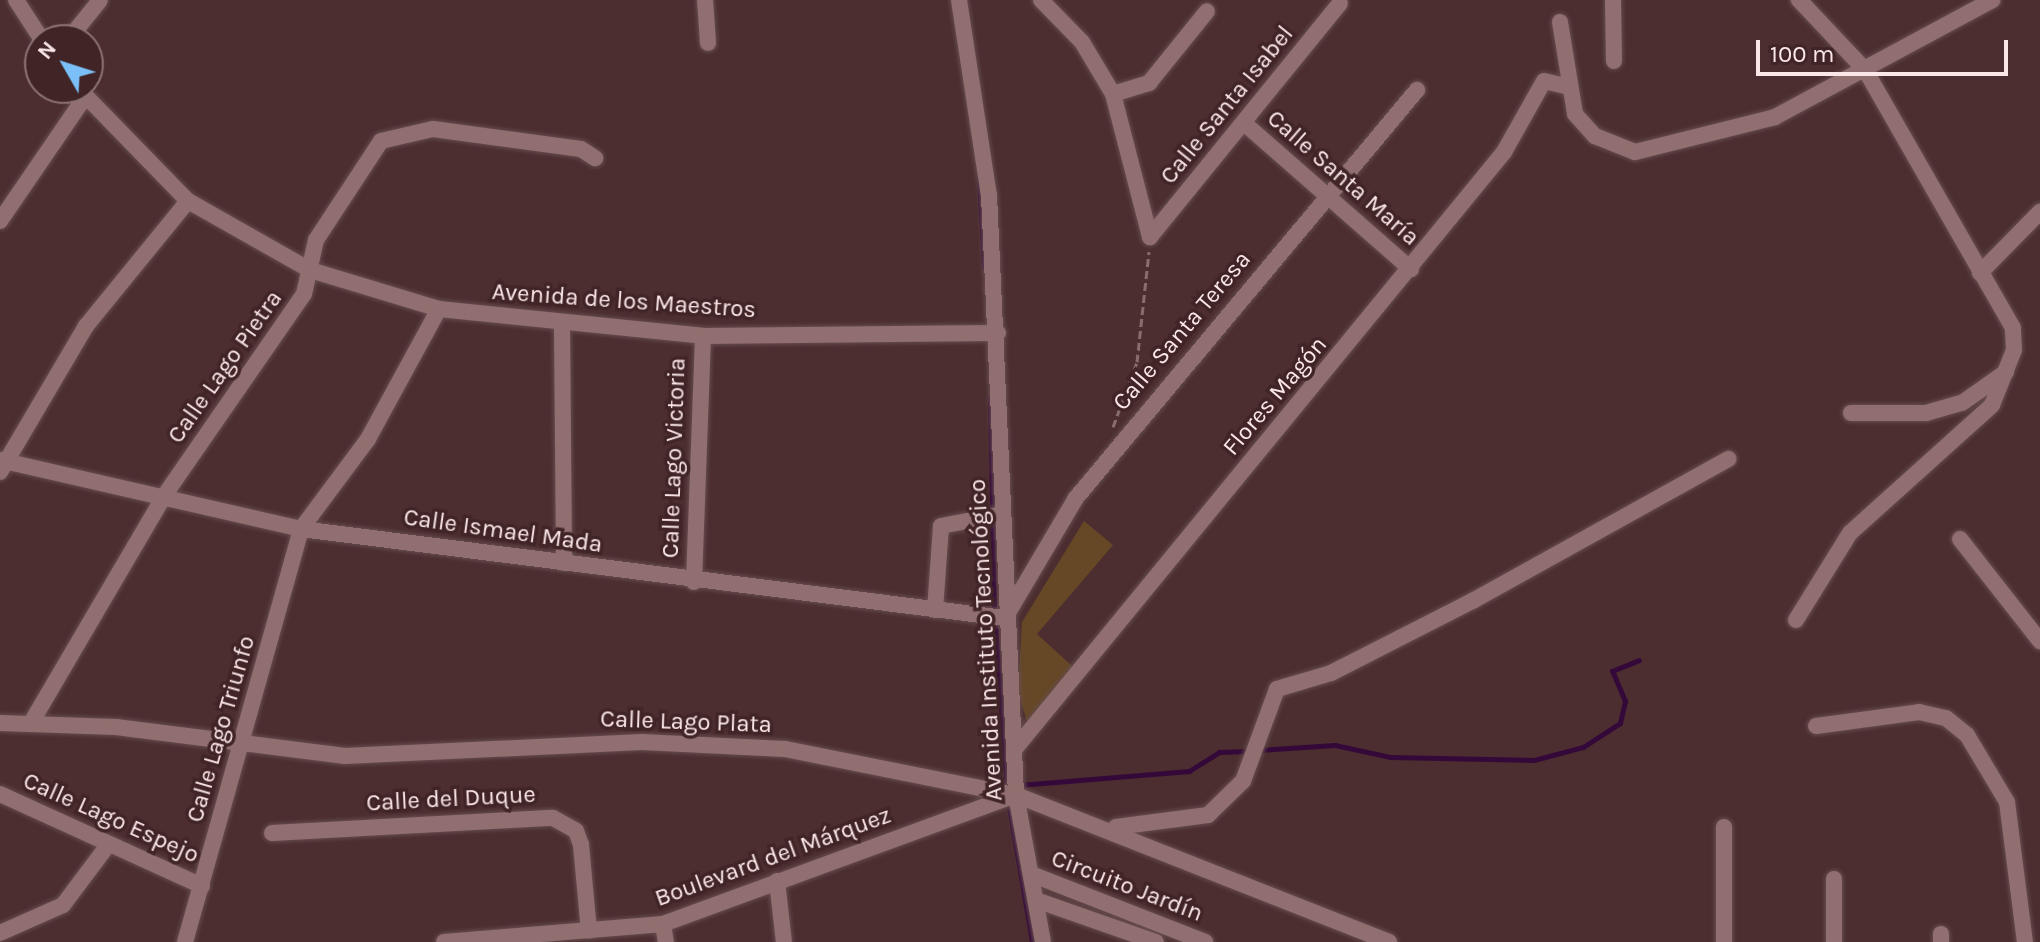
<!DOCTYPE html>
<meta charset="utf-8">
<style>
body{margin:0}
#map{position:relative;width:2040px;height:942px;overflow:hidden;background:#4c2e30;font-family:Karla,sans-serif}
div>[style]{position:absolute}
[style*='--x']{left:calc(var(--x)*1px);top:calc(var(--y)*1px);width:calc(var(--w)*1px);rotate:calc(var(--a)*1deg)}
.green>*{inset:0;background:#664826}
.stream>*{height:5px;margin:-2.5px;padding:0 2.5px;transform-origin:2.5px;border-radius:2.5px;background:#340939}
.path>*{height:3px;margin-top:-1.5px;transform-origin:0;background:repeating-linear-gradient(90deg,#886d6e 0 8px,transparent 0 12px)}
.roads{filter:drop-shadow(0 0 2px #664c4e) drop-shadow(0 0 2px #664c4e)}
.minor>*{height:16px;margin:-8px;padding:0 8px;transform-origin:8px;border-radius:8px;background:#916f70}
span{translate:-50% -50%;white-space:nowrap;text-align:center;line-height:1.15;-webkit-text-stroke:7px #412426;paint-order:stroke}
.street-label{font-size:24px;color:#fbe7e7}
.north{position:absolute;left:24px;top:24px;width:80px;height:80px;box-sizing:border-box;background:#412426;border:2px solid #8b7273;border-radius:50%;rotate:309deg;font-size:22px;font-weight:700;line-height:32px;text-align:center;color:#fbe7e7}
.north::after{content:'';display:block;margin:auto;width:28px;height:36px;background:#7abff8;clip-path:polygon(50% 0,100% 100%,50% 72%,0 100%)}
.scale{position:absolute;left:1756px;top:40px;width:252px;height:36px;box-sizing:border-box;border:4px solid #fbe7e7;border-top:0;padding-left:10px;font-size:24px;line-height:28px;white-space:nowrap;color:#fbe7e7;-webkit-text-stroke:6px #412426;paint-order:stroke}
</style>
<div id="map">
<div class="green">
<div style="clip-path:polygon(1084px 521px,1113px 545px,1037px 634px,1072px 666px,1027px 722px,1018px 691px,1022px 622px)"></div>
</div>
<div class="stream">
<div style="--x:979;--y:178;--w:90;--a:86.8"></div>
<div style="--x:990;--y:398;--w:214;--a:88.9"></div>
<div style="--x:995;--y:622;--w:169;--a:85.9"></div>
<div style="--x:1260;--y:750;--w:75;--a:-3.8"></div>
<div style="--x:1335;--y:745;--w:56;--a:12.3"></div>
<div style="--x:1390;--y:757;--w:144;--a:1.2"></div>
<div style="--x:1534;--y:760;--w:51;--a:-14.9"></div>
<div style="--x:1583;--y:747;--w:44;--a:-33"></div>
<div style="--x:1620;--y:723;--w:23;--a:-77"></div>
<div style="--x:1625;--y:701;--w:33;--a:-113"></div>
<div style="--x:1612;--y:671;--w:29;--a:-22"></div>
<div style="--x:1019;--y:785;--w:171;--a:-4.7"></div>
<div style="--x:1189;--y:771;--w:36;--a:-32"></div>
<div style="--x:1219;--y:752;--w:31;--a:-2"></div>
<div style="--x:1008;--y:801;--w:143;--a:80.3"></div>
</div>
<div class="path">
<div style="--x:1113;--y:427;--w:69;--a:-69.7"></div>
<div style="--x:1137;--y:362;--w:111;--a:-83.8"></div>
</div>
<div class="roads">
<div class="minor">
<div style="--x:16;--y:0;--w:48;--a:57"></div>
<div style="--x:705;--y:0;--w:43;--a:86"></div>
<div style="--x:959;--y:0;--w:197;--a:81.3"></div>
<div style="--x:989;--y:195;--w:601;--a:87.42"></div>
<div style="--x:1016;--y:795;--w:149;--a:79.6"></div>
<div style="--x:1041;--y:0;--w:59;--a:45.7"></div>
<div style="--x:1082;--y:42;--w:61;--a:59.2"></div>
<div style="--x:1113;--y:94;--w:148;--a:75.5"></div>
<div style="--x:1613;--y:0;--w:61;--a:89.1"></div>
<div style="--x:1560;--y:22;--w:93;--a:80.7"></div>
<div style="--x:1575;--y:114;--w:30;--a:48"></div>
<div style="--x:1595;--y:136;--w:43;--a:21.8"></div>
<div style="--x:1635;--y:152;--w:144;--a:-14"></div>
<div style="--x:1775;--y:117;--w:247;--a:-28.3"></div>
<div style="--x:68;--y:40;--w:51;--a:-51.3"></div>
<div style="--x:78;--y:88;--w:158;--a:45.8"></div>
<div style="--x:188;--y:201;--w:140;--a:29.5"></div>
<div style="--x:310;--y:270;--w:135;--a:16.8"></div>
<div style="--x:439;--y:309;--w:265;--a:5.8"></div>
<div style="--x:703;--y:336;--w:295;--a:-0.6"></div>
<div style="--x:1113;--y:94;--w:38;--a:-17"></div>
<div style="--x:1149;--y:83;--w:92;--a:-51.1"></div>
<div style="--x:1244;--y:123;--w:222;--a:41.2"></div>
<div style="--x:0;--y:221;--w:150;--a:-55.6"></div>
<div style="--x:1150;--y:237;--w:301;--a:-50.9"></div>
<div style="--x:1980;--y:273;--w:86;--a:-45.5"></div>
<div style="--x:562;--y:326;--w:237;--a:89.5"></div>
<div style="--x:1851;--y:413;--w:75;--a:0"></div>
<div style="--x:1926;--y:413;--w:37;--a:-16"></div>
<div style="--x:1962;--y:403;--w:54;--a:-35.2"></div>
<div style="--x:0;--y:460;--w:309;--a:12.9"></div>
<div style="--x:301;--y:529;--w:710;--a:7.21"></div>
<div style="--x:1005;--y:618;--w:139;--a:-59.4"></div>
<div style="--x:1076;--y:498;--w:532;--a:-50.11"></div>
<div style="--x:0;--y:472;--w:169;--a:-59.5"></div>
<div style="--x:86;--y:326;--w:161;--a:-50.8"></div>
<div style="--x:1960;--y:539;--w:130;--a:51.9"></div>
<div style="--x:694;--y:582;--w:246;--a:-87.9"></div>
<div style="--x:935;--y:610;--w:84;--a:-85.9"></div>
<div style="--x:941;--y:526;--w:63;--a:-11"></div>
<div style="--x:1796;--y:620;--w:102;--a:-58.2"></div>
<div style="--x:1850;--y:533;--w:191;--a:-42"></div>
<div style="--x:1992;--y:405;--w:59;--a:-68.2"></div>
<div style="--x:2014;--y:350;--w:22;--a:-93"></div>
<div style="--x:2013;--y:328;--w:296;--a:-119.8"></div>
<div style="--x:1866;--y:71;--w:98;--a:-133.3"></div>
<div style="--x:0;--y:723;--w:116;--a:2"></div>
<div style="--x:116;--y:727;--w:231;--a:7.2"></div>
<div style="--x:345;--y:756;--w:297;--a:-2.7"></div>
<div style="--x:642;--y:742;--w:143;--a:2.8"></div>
<div style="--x:785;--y:749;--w:236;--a:11.3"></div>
<div style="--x:1016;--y:795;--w:401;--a:21.5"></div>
<div style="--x:31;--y:723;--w:263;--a:-59.6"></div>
<div style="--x:164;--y:496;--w:246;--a:-55.3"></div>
<div style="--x:304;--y:294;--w:55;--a:-77.5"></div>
<div style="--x:316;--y:240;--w:118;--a:-56.7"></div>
<div style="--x:381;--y:141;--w:53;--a:-13"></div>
<div style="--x:433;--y:129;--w:149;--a:7.7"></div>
<div style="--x:581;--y:149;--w:17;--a:33"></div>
<div style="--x:1816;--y:726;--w:104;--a:-7.7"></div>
<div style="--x:1919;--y:712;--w:28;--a:13"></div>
<div style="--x:1946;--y:718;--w:27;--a:39"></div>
<div style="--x:1967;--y:735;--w:78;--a:59.2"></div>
<div style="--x:2007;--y:802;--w:141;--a:82.7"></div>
<div style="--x:1014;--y:750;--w:773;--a:-50.67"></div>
<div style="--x:1504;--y:152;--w:81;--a:-60.6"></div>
<div style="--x:1544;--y:81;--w:22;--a:13"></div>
<div style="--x:0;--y:794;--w:222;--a:24.5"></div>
<div style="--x:1116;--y:827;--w:93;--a:-7.4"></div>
<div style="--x:1208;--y:815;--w:49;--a:-44.2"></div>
<div style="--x:1243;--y:781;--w:98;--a:-69.7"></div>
<div style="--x:1277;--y:689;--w:56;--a:-16.5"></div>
<div style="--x:1331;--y:673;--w:161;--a:-27"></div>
<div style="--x:1474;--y:600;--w:291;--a:-29"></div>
<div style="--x:272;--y:833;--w:281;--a:-3.1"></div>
<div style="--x:553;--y:818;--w:26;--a:29"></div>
<div style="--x:576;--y:831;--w:15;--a:70"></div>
<div style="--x:581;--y:845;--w:86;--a:84.7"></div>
<div style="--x:1031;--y:874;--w:187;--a:21.3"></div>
<div style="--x:777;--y:881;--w:61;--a:83.5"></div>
<div style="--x:1036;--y:900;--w:127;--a:19.3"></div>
<div style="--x:663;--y:924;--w:18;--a:81"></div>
<div style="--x:0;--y:933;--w:69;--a:-24"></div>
<div style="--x:63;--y:905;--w:75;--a:-53.1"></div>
<div style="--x:185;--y:942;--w:429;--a:-74.3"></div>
<div style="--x:301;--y:529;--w:112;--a:-53.3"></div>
<div style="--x:368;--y:439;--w:148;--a:-61.4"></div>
<div style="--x:444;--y:942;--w:220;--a:-4.7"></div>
<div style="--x:663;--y:924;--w:376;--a:-20.1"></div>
<div style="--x:1724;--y:942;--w:115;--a:-90"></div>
<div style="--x:1834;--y:942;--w:63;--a:-90"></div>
<div style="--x:1941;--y:942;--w:8;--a:-90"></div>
</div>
</div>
<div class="street-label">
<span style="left:1227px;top:105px;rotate:-51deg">Calle Santa Isabel</span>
<span style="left:1343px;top:178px;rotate:41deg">Calle Santa María</span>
<span style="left:624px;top:301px;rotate:4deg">Avenida de los Maestros</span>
<span style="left:1182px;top:331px;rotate:-50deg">Calle Santa Teresa</span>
<span style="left:225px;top:367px;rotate:-55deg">Calle Lago Pietra</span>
<span style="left:1275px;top:396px;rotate:-50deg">Flores Magón</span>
<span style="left:674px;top:458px;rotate:-88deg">Calle Lago Victoria</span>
<span style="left:503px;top:531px;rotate:8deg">Calle Ismael Mada</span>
<span style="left:986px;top:640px;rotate:-93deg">Avenida Instituto Tecnológico</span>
<span style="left:686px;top:722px;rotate:2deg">Calle Lago Plata</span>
<span style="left:221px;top:729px;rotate:-74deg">Calle Lago Triunfo</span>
<span style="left:451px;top:799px;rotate:-3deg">Calle del Duque</span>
<span style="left:111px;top:818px;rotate:24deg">Calle Lago Espejo</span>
<span style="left:773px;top:857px;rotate:-20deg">Boulevard del Márquez</span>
<span style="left:1127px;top:886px;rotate:21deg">Circuito Jardín</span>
</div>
<div class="north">N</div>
<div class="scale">100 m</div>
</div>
